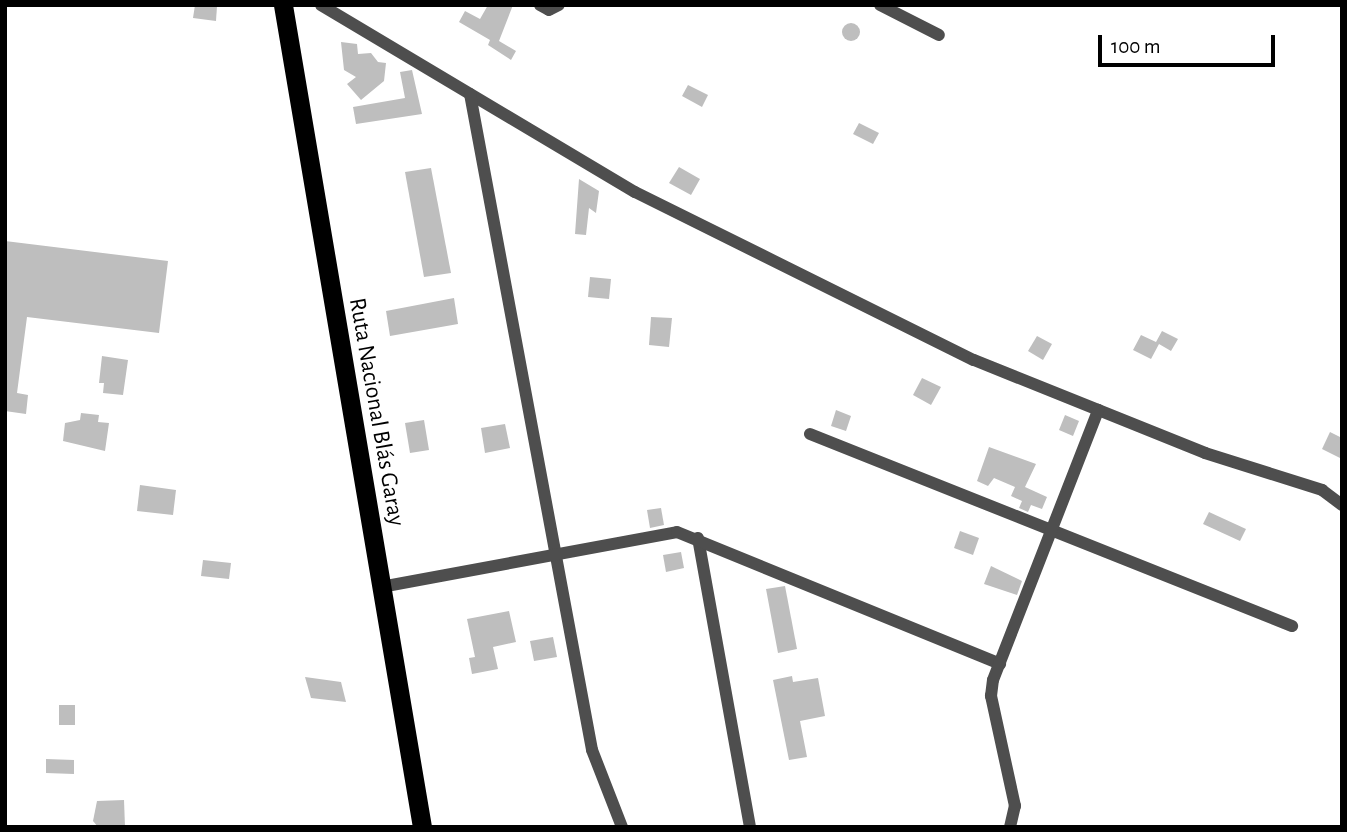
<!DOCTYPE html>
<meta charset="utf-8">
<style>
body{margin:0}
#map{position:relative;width:1347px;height:832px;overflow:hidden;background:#fff;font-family:"Alegreya Sans",sans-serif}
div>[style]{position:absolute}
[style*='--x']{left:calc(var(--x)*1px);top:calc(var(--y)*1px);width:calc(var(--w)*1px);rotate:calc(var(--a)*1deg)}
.building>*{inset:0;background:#bebebe}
.round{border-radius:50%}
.minor>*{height:12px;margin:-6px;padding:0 6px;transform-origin:6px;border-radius:6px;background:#4e4e4e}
.highway>*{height:19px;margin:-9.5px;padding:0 9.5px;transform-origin:9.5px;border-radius:9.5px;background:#000}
span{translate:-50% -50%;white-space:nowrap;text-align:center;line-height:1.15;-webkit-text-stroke:5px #fff;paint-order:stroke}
.street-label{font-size:24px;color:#000}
.frame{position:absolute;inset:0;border:7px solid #000;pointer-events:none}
.scale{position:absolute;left:1098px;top:35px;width:177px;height:32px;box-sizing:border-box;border:4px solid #000;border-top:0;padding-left:9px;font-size:21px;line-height:24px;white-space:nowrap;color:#000;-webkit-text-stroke:5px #fff;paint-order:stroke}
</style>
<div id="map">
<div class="building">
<div style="clip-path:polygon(195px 5px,217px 6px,216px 21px,193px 18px)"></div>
<div style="clip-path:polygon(488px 5px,513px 5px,499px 41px,516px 51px,511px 60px,488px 45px,490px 40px,459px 22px,465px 11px,480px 19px)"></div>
<div class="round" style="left:842px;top:23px;width:18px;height:18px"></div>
<div style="clip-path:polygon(341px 42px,357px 44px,358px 54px,371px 53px,378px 62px,386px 63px,384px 81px,361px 100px,347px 84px,356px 77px,344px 70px)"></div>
<div style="clip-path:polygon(412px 70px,422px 114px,356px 124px,353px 107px,405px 98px,400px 72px)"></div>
<div style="clip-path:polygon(688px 85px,708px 95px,702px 107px,682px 96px)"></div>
<div style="clip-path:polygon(859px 123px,879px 133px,873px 144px,853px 134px)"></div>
<div style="clip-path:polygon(679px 167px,700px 179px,691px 195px,669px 183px)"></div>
<div style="clip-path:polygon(431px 168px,451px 273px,424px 277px,405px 172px)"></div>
<div style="clip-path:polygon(579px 179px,599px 191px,596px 213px,589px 208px,586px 235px,575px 234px)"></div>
<div style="clip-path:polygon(5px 241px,168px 261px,159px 333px,27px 317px,17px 393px,28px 395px,26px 414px,5px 411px)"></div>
<div style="clip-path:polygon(590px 277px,611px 279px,609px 299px,588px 297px)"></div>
<div style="clip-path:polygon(454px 298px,458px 324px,390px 336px,386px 311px)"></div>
<div style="clip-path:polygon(651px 317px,672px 318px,669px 347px,649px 345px)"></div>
<div style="clip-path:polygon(1162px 331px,1178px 339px,1171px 351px,1159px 344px,1151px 359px,1133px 350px,1141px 335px,1156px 342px)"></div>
<div style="clip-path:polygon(1037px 336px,1052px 344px,1043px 360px,1028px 351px)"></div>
<div style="clip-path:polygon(102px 356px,128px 360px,123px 395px,103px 393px,104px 383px,99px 383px)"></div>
<div style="clip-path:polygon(922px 378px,941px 387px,931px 405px,913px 395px)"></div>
<div style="clip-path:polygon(836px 410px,851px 416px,846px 431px,831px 426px)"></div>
<div style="clip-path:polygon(81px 413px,99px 415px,98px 422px,109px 423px,105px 451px,63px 441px,65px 423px,80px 420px)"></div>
<div style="clip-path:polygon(1065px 415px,1079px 421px,1073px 436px,1059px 430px)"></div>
<div style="clip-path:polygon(424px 420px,429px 450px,410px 453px,405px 423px)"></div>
<div style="clip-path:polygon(505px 424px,510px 448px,485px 453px,481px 428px)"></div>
<div style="clip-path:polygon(1330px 432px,1342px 438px,1342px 459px,1322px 449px)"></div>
<div style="clip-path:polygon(989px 447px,1036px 464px,1025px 487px,1047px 497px,1042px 509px,1031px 505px,1028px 512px,1019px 508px,1022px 501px,1011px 496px,1015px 487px,994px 478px,988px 486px,977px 481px)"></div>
<div style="clip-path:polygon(140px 485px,176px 490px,173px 515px,137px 511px)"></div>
<div style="clip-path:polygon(661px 508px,664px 525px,650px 528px,647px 510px)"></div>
<div style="clip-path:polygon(1209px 512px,1246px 529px,1240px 541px,1203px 524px)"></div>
<div style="clip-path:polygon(960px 531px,979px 538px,973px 555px,954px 548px)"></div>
<div style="clip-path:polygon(681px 552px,684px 568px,666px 572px,663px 555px)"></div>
<div style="clip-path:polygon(203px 560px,231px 563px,229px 579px,201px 576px)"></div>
<div style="clip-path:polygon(991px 566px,1022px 581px,1017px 595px,984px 584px)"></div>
<div style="clip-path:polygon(785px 586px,797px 649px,778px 653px,766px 589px)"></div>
<div style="clip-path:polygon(509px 611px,516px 642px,493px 647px,498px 669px,472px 674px,469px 658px,475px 657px,467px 619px)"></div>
<div style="clip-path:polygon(553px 637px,557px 657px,534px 661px,530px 641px)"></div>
<div style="clip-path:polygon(792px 676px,793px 682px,818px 678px,825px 716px,800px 721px,807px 757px,789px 760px,773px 680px)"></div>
<div style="clip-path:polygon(305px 677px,341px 682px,346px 702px,311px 698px)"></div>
<div style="clip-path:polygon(59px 705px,75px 705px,75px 725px,59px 725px)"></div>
<div style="clip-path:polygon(46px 759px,74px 760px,74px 774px,46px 773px)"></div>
<div style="clip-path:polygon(124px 800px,125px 827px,98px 827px,93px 821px,97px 801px)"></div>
</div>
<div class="minor">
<div style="--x:321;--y:5;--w:365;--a:30.8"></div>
<div style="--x:635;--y:192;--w:378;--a:26.4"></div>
<div style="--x:974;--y:360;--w:249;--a:21.9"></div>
<div style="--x:1205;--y:453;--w:123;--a:17.5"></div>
<div style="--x:1322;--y:490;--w:25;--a:37"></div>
<div style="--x:540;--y:5;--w:10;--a:29"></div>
<div style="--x:549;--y:10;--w:11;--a:-27"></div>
<div style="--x:880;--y:5;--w:66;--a:27"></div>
<div style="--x:470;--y:94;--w:667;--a:79.46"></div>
<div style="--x:592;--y:750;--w:83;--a:68.7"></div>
<div style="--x:810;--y:434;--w:519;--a:21.72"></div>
<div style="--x:698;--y:538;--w:294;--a:79.8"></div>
<div style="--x:381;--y:587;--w:301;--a:-10.5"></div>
<div style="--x:677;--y:532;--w:349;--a:22.2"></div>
<div style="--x:1010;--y:827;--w:22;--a:-77"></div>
<div style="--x:1015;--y:806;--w:113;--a:-102.3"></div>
<div style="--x:991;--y:696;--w:16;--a:-83"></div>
<div style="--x:993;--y:680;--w:290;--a:-68.7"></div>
</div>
<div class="highway">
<div style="--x:283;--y:5;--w:834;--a:80.4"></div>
</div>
<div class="street-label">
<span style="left:376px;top:412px;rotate:80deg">Ruta Nacional Blás Garay</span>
</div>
<div class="frame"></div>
<div class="scale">100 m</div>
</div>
